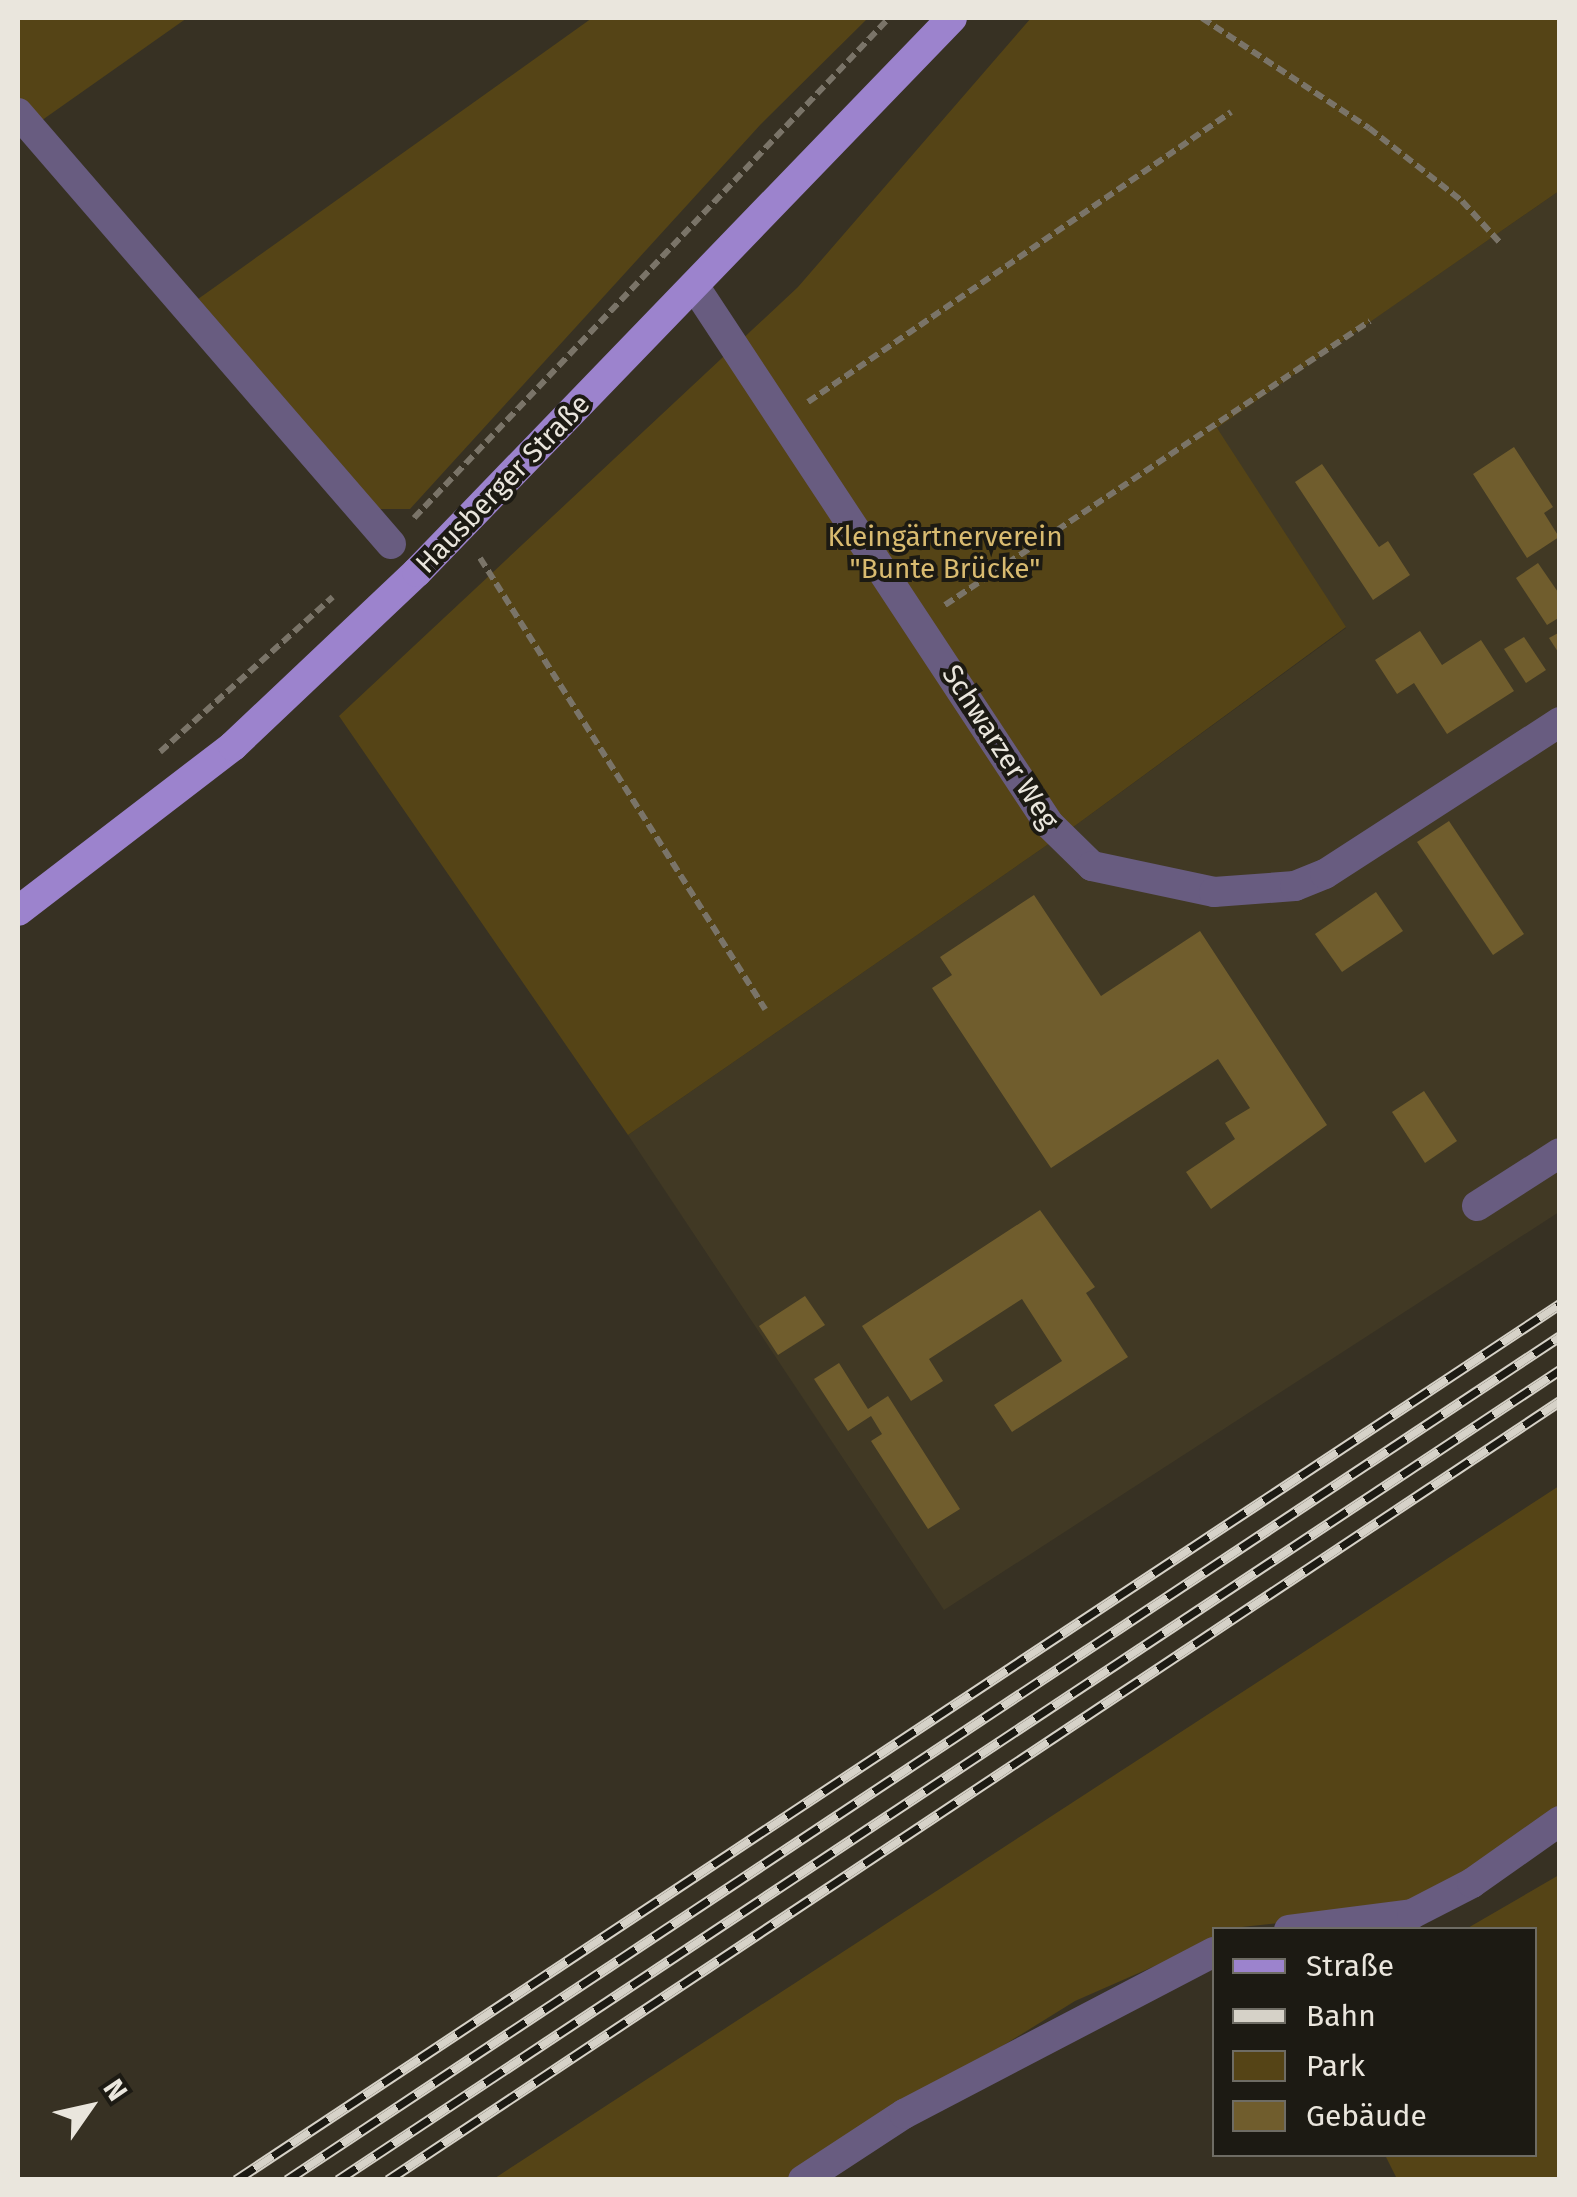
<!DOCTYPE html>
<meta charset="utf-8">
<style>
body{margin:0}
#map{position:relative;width:1577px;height:2197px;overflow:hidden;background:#373123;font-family:"Fira Sans",sans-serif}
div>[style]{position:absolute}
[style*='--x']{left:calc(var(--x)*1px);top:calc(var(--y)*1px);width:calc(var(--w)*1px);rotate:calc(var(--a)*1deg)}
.built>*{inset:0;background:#413924}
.green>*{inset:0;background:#554416}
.building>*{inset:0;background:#705d2d}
.path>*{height:6px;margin-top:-3px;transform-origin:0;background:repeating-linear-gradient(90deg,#7a7468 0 10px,transparent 0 15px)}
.minor>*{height:30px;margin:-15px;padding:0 15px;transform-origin:15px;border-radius:15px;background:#685c80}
.major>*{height:30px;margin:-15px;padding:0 15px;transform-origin:15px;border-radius:15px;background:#9c83cd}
.rail>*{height:11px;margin-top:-5.5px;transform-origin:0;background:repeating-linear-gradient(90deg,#1c1a13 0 22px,#d6d2c8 0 44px);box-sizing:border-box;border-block:2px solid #d6d2c8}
span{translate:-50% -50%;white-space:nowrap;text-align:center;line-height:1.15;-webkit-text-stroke:8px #1c1a13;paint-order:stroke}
.street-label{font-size:28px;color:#eae6dd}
.park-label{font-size:28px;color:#d9bb70}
.frame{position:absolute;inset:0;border:20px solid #eae6dd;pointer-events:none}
.legend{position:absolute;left:1212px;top:1927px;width:325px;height:230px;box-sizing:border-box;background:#1c1a13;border:2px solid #6e6c64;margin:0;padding:12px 18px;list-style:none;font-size:30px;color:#eae6dd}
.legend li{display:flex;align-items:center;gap:20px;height:50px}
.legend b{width:50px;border:2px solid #6e6c64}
.north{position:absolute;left:40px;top:2057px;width:100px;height:100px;-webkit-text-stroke:8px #1c1a13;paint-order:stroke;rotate:56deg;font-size:28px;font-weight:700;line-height:40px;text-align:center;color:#eae6dd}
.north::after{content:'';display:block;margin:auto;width:35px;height:45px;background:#eae6dd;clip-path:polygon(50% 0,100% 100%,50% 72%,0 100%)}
</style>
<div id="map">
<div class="built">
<div style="clip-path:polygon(1559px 191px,1559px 1212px,944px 1610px,628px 1135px,1076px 825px,1346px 628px,1216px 428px)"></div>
</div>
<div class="green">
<div style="clip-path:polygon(18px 18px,187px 18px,38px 123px,18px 99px)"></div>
<div style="clip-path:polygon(592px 18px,868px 18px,761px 124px,410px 509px,369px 509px,191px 304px)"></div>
<div style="clip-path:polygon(1031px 18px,1559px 18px,1559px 191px,1217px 428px,1346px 627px,1076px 825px,628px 1135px,339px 716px,798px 287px)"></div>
<div style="clip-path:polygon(1559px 1486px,1559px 1811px,1406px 1909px,1214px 1930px,1214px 1940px,1075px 2001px,788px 2179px,492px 2180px)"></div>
<div style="clip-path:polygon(1559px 1875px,1559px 2179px,1397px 2179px,1385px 2155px,1534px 2154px,1534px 1930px,1466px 1929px)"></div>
</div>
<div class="building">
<div style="clip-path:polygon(1514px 447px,1553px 507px,1544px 513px,1559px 537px,1527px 558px,1473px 474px)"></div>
<div style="clip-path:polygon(1322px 464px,1379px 547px,1388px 541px,1410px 575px,1373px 600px,1295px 482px)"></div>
<div style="clip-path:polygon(1538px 563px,1560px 595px,1560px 617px,1547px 625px,1516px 578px)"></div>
<div style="clip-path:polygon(1420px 631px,1442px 665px,1481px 640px,1514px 691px,1447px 734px,1414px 683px,1397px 694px,1375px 660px)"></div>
<div style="clip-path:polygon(1560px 632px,1560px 655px,1549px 638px)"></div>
<div style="clip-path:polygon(1524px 637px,1546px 670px,1526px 683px,1504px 649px)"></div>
<div style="clip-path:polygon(1449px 821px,1524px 934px,1493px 955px,1417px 842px)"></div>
<div style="clip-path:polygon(1376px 892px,1403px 931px,1342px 972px,1315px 934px)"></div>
<div style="clip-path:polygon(1034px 895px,1101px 996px,1200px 931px,1327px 1125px,1211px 1209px,1186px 1172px,1235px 1139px,1225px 1123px,1250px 1108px,1218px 1059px,1051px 1168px,932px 988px,952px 975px,940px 957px)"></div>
<div style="clip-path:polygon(1424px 1091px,1457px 1141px,1425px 1163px,1392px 1112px)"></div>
<div style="clip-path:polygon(1040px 1210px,1095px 1287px,1086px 1293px,1128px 1357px,1012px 1432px,994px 1405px,1062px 1361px,1022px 1299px,929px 1359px,943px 1381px,911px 1401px,862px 1326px)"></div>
<div style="clip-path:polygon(805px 1296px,825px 1325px,778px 1355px,759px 1326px)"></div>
<div style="clip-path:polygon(839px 1363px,868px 1409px,888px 1396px,960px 1509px,928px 1529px,871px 1441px,882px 1434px,871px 1416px,848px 1431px,814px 1379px)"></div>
</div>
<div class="path">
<div style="--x:1202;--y:18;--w:200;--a:33.4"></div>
<div style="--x:1369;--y:128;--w:118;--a:38.1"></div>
<div style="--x:1462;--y:201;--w:59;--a:47.7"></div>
<div style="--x:808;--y:402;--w:513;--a:-34.43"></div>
<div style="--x:414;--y:518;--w:690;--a:-46.47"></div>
<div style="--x:480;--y:558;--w:534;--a:57.71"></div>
<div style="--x:945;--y:605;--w:511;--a:-33.75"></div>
<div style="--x:160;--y:752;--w:232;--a:-41.9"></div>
</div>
<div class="minor">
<div style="--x:18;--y:113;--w:570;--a:49.13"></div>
<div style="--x:695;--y:287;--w:643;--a:56.61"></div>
<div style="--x:1049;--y:824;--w:60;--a:44.3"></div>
<div style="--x:1092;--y:866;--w:125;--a:12"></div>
<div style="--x:1214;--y:892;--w:81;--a:-4.2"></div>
<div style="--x:1295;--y:886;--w:32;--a:-22"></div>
<div style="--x:1325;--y:874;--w:280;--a:-32.9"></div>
<div style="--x:1477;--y:1206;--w:98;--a:-32.6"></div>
<div style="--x:1289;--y:1930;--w:124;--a:-7.4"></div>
<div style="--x:1412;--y:1914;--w:68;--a:-27.3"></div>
<div style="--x:1472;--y:1883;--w:108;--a:-35.2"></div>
<div style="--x:803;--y:2180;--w:121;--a:-33.2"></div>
<div style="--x:904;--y:2114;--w:350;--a:-27.6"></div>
</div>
<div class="major">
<div style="--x:18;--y:911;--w:271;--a:-37.5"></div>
<div style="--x:233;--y:746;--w:253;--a:-43.4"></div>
<div style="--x:417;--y:572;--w:770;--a:-46"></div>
</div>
<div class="rail">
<div style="--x:236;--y:2180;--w:1588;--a:-33.49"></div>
<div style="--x:287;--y:2180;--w:1527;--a:-33.54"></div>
<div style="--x:338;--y:2180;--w:1466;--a:-33.54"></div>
<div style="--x:388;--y:2180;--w:1407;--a:-33.61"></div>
</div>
<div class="street-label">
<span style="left:503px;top:484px;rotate:-46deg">Hausberger Straße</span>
<span style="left:1000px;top:747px;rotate:57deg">Schwarzer Weg</span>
</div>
<div class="park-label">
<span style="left:945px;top:553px">Kleingärtnerverein<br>"Bunte Brücke"</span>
</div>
<div class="frame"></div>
<ul class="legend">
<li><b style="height:12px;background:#9c83cd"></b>Straße</li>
<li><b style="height:12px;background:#d6d2c8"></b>Bahn</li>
<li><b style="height:28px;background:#554416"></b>Park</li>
<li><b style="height:28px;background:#705d2d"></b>Gebäude</li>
</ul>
<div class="north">N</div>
</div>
